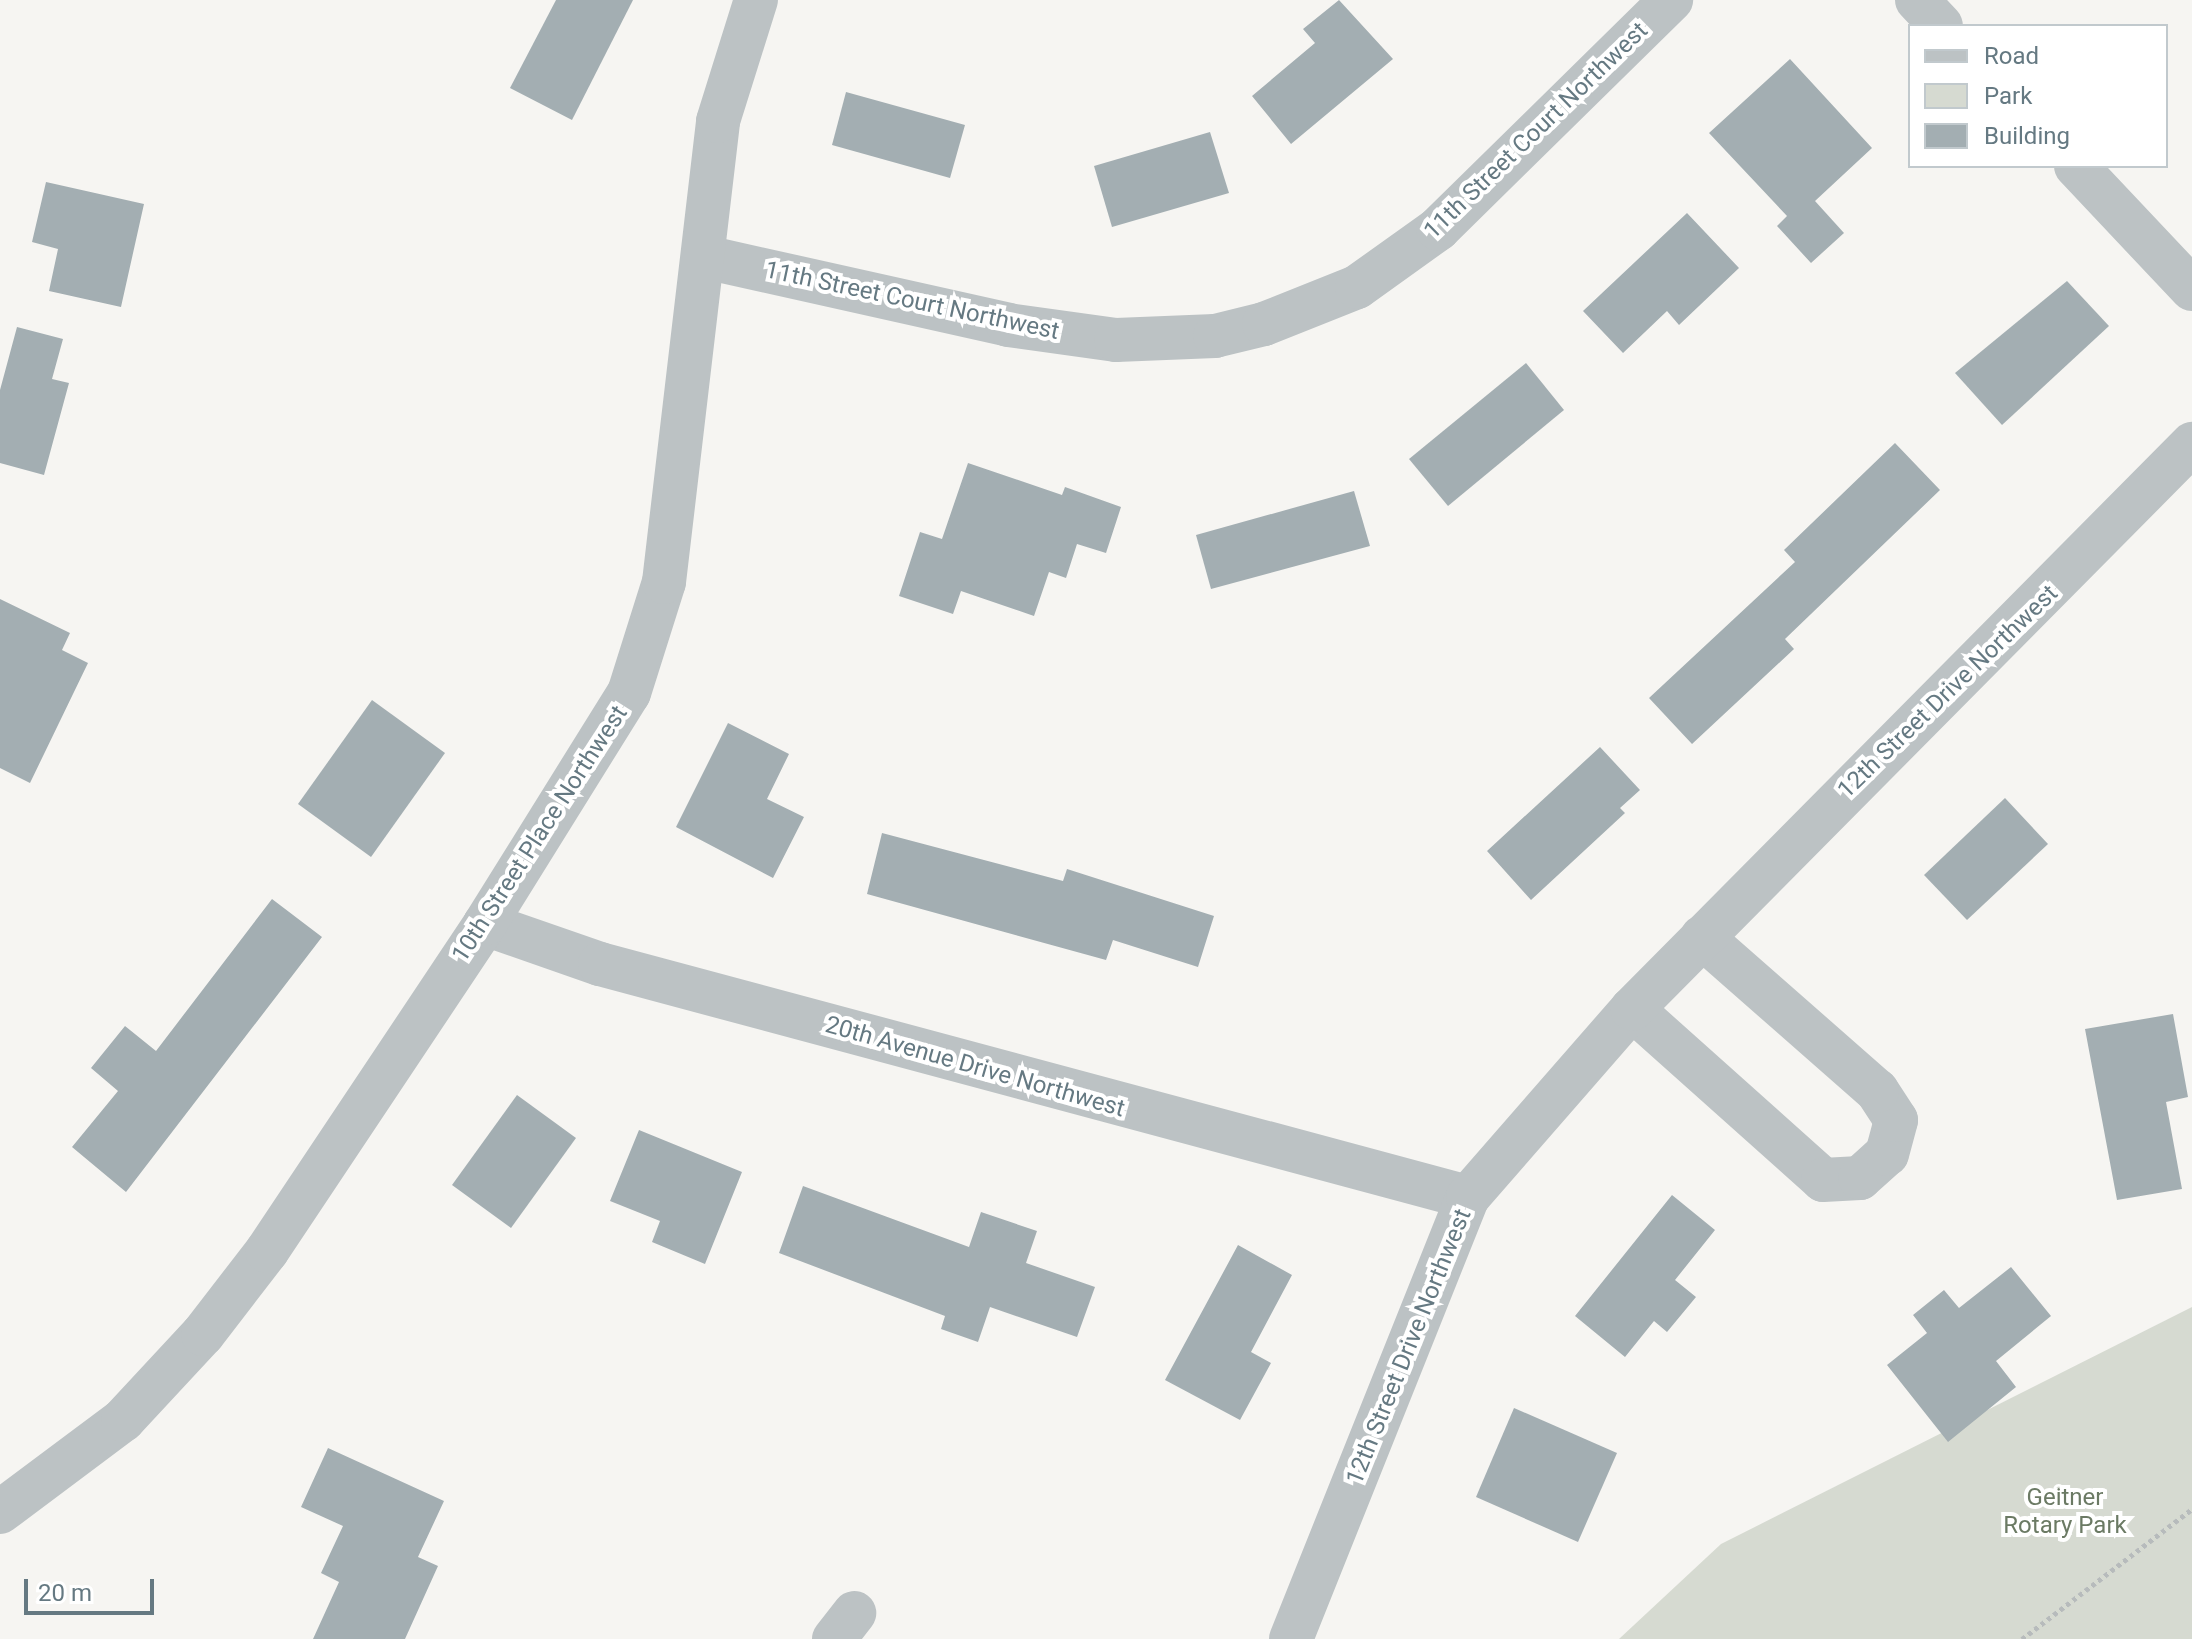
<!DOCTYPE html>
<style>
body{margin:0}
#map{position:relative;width:2192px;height:1639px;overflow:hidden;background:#f6f5f2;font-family:Roboto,sans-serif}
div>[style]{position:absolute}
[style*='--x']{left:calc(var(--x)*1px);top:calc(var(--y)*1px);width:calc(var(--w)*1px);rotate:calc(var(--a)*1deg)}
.green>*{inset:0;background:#d6dad1}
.building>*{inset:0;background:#a3aeb2}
.path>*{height:5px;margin-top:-2.5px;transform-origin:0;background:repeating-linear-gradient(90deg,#b7bbbc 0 4px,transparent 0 8px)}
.minor>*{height:44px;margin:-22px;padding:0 22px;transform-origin:22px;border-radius:22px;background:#bcc2c4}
span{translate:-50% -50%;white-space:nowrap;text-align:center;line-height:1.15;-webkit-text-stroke:8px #fff;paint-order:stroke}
.street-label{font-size:24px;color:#657982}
.park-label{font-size:24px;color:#6b7a64}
.legend{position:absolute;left:1908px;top:24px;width:260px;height:144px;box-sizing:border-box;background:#fff;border:2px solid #c1c9cd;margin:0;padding:10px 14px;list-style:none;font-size:24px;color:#657982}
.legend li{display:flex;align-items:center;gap:16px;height:40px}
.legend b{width:40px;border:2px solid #c1c9cd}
.scale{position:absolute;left:24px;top:1579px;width:130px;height:36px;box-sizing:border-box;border:4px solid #657982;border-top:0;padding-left:10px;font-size:24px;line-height:28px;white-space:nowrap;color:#657982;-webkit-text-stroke:6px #fff;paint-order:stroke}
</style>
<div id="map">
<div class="green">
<div style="clip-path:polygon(2192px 1307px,2192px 1639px,1619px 1639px,1721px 1544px)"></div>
</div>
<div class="building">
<div style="clip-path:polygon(556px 0,633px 0,572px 120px,510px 88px)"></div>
<div style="clip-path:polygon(1339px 0,1393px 59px,1291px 144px,1252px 96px,1315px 43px,1303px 29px)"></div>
<div style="clip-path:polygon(1790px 59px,1872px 148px,1815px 201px,1844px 233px,1811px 263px,1777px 226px,1787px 216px,1709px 133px)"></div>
<div style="clip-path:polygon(846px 92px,965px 125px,950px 178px,832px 145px)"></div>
<div style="clip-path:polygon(1210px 132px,1229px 193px,1112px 227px,1094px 166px)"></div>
<div style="clip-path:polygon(46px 182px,144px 204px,121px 307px,49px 291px,58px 249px,32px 242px)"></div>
<div style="clip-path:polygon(1687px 213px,1739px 268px,1679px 325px,1667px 311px,1623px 353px,1583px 311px)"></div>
<div style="clip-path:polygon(2067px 281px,2109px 326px,2002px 425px,1955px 373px)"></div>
<div style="clip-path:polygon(17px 327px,63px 339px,52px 379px,69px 383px,44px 475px,0 463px,0 390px)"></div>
<div style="clip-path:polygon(1526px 363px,1564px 410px,1448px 506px,1409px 459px)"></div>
<div style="clip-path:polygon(1895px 443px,1940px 490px,1785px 639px,1794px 649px,1692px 744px,1649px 698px,1795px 562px,1784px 550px)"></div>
<div style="clip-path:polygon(968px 463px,1062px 495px,1065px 487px,1121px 507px,1106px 553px,1077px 544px,1066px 578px,1049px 572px,1034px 616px,961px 591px,953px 614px,899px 596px,920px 532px,942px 539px)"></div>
<div style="clip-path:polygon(1354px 491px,1370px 546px,1211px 589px,1196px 535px)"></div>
<div style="clip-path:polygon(0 599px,70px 633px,62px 650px,88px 663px,30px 783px,0 768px)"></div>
<div style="clip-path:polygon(372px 700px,445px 753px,371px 857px,298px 804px)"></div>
<div style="clip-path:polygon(728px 723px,789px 754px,767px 799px,804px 817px,773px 878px,676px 827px)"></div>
<div style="clip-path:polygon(1600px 747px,1640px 790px,1620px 808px,1625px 813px,1531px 900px,1487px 851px)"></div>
<div style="clip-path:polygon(2005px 798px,2048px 844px,1967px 920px,1924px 875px)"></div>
<div style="clip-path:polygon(882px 833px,1063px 881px,1067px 869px,1214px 916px,1198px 967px,1113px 940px,1106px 960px,867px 894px)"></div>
<div style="clip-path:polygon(272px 899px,322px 937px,126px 1192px,72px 1147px,118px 1091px,91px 1068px,125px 1026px,156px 1051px)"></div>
<div style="clip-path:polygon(2173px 1014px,2188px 1097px,2166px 1102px,2182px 1189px,2117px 1200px,2085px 1029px)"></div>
<div style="clip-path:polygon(517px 1095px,576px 1138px,511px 1228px,452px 1185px)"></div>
<div style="clip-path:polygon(639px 1130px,742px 1172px,705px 1264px,652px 1242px,660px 1221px,610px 1201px)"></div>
<div style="clip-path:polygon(803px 1186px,969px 1247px,981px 1212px,1037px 1231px,1026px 1263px,1095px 1287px,1077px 1337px,990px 1307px,978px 1342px,941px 1329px,945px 1316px,779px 1253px)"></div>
<div style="clip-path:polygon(1672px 1195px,1715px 1230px,1675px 1280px,1696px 1297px,1667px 1332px,1654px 1321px,1625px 1357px,1575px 1316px)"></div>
<div style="clip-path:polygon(1238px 1245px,1292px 1275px,1251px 1352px,1271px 1363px,1240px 1420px,1165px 1380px)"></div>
<div style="clip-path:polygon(2011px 1267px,2051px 1316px,1996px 1361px,2016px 1387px,1948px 1442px,1887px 1365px,1927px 1333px,1913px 1315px,1944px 1290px,1959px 1308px)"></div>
<div style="clip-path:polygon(1514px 1408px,1617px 1453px,1578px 1542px,1476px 1497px)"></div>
<div style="clip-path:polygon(328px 1448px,444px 1501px,418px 1557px,438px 1566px,405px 1639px,313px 1639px,339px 1582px,321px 1573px,343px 1526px,301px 1507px)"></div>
</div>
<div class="path">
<div style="--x:2022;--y:1639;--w:214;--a:-37.4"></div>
</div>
<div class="minor">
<div style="--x:1917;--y:0;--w:35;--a:47"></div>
<div style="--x:2076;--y:166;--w:169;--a:46.7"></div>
<div style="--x:705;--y:257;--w:311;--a:12.6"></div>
<div style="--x:1008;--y:325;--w:109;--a:7.9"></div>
<div style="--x:1116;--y:340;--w:99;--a:-2.3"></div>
<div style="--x:1215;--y:336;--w:50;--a:-13.8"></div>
<div style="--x:1264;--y:324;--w:100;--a:-21.7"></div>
<div style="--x:1357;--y:287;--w:100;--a:-35.6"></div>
<div style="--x:1438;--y:229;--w:327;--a:-44.5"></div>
<div style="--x:485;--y:924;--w:122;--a:19.2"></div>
<div style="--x:600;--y:964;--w:899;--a:15.03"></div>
<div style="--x:1632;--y:1009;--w:256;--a:41.8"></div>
<div style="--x:1823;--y:1180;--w:37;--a:-3"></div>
<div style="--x:1860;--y:1178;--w:36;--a:-42"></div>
<div style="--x:1887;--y:1154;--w:35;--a:-75"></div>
<div style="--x:1896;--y:1120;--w:35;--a:-123"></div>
<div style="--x:1877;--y:1091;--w:233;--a:-138.7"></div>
<div style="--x:0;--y:1512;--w:154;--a:-36.8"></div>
<div style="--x:123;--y:1420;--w:117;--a:-47.1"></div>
<div style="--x:203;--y:1334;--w:105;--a:-52.4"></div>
<div style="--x:267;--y:1251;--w:393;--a:-56.3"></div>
<div style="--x:485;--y:924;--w:272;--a:-58.1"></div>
<div style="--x:629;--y:693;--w:116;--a:-72.5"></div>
<div style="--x:664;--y:582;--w:464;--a:-83.3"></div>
<div style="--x:718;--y:121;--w:127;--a:-72.6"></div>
<div style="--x:834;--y:1639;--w:33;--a:-52"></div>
<div style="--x:1291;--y:1639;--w:476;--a:-68.2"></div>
<div style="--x:1468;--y:1197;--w:249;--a:-48.9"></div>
<div style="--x:1632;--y:1009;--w:796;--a:-45.25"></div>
</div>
<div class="street-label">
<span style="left:1536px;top:131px;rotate:-44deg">11th Street Court Northwest</span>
<span style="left:912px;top:301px;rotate:12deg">11th Street Court Northwest</span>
<span style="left:1948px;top:692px;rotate:-44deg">12th Street Drive Northwest</span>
<span style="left:540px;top:834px;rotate:-57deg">10th Street Place Northwest</span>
<span style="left:975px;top:1067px;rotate:16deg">20th Avenue Drive Northwest</span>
<span style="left:1409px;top:1347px;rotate:-68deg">12th Street Drive Northwest</span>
</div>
<div class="park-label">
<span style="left:2065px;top:1512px">Geitner<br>Rotary Park</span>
</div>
<ul class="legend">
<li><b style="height:10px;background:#bcc2c4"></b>Road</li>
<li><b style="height:22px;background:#d6dad1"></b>Park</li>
<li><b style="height:22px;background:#a3aeb2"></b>Building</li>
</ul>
<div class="scale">20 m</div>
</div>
